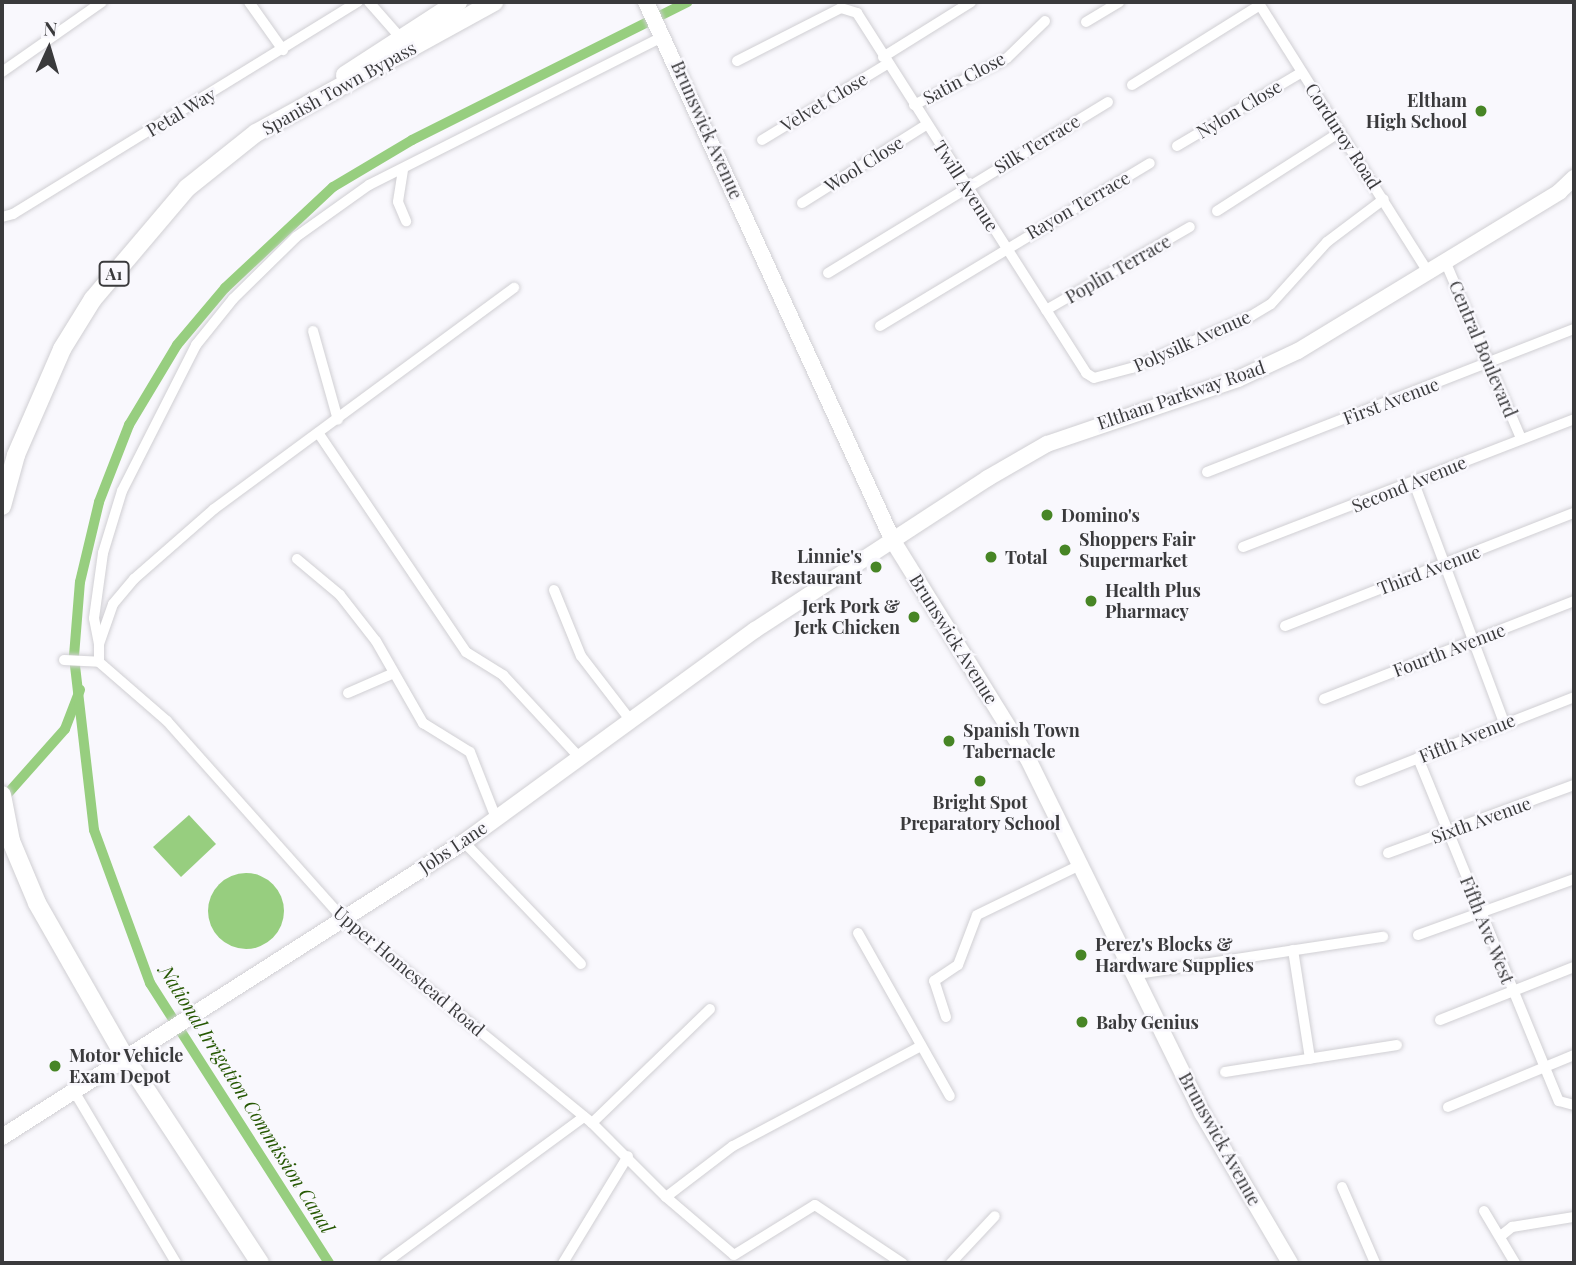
<!DOCTYPE html>
<style>
body{margin:0}
#map{position:relative;width:1576px;height:1265px;overflow:hidden;background:#f9f8fd;font-family:"Playfair Display",serif}
div>[style]{position:absolute}
[style*='--x']{left:calc(var(--x)*1px);top:calc(var(--y)*1px);width:calc(var(--w)*1px);rotate:calc(var(--a)*1deg)}
.water>*{inset:0;background:#97ce7f}
.round{border-radius:50%}
.canal>*{height:10px;margin:-5px;padding:0 5px;transform-origin:5px;border-radius:5px;background:#97ce7f}
.roads{filter:drop-shadow(0 0 2px #d0cfd3) drop-shadow(0 0 2px #d0cfd3)}
.street>*{height:10px;margin:-5px;padding:0 5px;transform-origin:5px;border-radius:5px;background:#fff}
.secondary>*{height:16px;margin:-8px;padding:0 8px;transform-origin:8px;border-radius:8px;background:#fff}
.primary>*{height:18px;margin:-9px;padding:0 9px;transform-origin:9px;border-radius:9px;background:#fff}
.dots>*{width:19px;height:19px;translate:-50% -50%;box-sizing:border-box;border:4px solid #f9f8fd;border-radius:50%}
span{translate:-50% -50%;white-space:nowrap;text-align:center;line-height:1.15;-webkit-text-stroke:5px #f9f8fd;paint-order:stroke}
.shield-label span{padding:2px 5px;background:#f9f8fd;border:2px solid;border-radius:5px;-webkit-text-stroke-width:0}
.shield-label{font-size:16px;color:#3a3a3c;font-weight:700}
.street-label{font-size:18px;color:#3a3a3c}
.poi-label{font-size:18px;color:#3a3a3c;font-weight:700}
.right{translate:-100% -50%;text-align:right}
.left{translate:0 -50%;text-align:left}
.water-label{font-size:19px;color:#265803;font-style:italic}
.frame{position:absolute;inset:0;border:4px solid #3a3a3c;pointer-events:none}
.north{position:absolute;left:14px;top:14px;width:70px;height:70px;-webkit-text-stroke:5px #f9f8fd;paint-order:stroke;rotate:4deg;font-size:19px;font-weight:700;line-height:28px;text-align:center;color:#3a3a3c}
.north::after{content:'';display:block;margin:auto;width:24px;height:32px;background:#3a3a3c;clip-path:polygon(50% 0,100% 100%,50% 72%,0 100%)}
</style>
<div id="map">
<div class="water">
<div style="clip-path:polygon(189px 815px,216px 844px,181px 877px,153px 847px)"></div>
<div class="round" style="left:208px;top:873px;width:76px;height:76px"></div>
</div>
<div class="canal">
<div style="--x:2;--y:800;--w:95;--a:-48.4"></div>
<div style="--x:65;--y:729;--w:42;--a:-69"></div>
<div style="--x:329;--y:1263;--w:332;--a:-122.6"></div>
<div style="--x:150;--y:983;--w:163;--a:-110.1"></div>
<div style="--x:94;--y:830;--w:175;--a:-96.6"></div>
<div style="--x:74;--y:656;--w:74;--a:-85.4"></div>
<div style="--x:80;--y:582;--w:82;--a:-76.6"></div>
<div style="--x:99;--y:502;--w:83;--a:-68.7"></div>
<div style="--x:129;--y:425;--w:93;--a:-59"></div>
<div style="--x:177;--y:345;--w:75;--a:-49.9"></div>
<div style="--x:225;--y:288;--w:148;--a:-43.1"></div>
<div style="--x:333;--y:187;--w:92;--a:-30.7"></div>
<div style="--x:412;--y:140;--w:308;--a:-26.6"></div>
</div>
<div class="roads">
<div class="street">
<div style="--x:249;--y:2;--w:59;--a:54.7"></div>
<div style="--x:369;--y:2;--w:45;--a:48.6"></div>
<div style="--x:1258;--y:2;--w:317;--a:57.8"></div>
<div style="--x:1086;--y:22;--w:39;--a:-31"></div>
<div style="--x:883;--y:57;--w:104;--a:-32"></div>
<div style="--x:737;--y:61;--w:117;--a:-27"></div>
<div style="--x:841;--y:8;--w:17;--a:17"></div>
<div style="--x:857;--y:13;--w:427;--a:57.5"></div>
<div style="--x:1086;--y:373;--w:9;--a:32"></div>
<div style="--x:1094;--y:378;--w:39;--a:-15"></div>
<div style="--x:1132;--y:368;--w:130;--a:-23.6"></div>
<div style="--x:1251;--y:316;--w:23;--a:-31"></div>
<div style="--x:1271;--y:304;--w:84;--a:-47.9"></div>
<div style="--x:1327;--y:242;--w:71;--a:-37"></div>
<div style="--x:2;--y:72;--w:122;--a:-35"></div>
<div style="--x:1132;--y:85;--w:151;--a:-32"></div>
<div style="--x:914;--y:105;--w:104;--a:-26.8"></div>
<div style="--x:1007;--y:58;--w:53;--a:-44.2"></div>
<div style="--x:762;--y:140;--w:146;--a:-31.3"></div>
<div style="--x:1177;--y:146;--w:145;--a:-30.6"></div>
<div style="--x:403;--y:170;--w:32;--a:99"></div>
<div style="--x:398;--y:202;--w:21;--a:67"></div>
<div style="--x:802;--y:203;--w:146;--a:-32.2"></div>
<div style="--x:1217;--y:211;--w:146;--a:-32.7"></div>
<div style="--x:2;--y:217;--w:11;--a:-15"></div>
<div style="--x:13;--y:214;--w:405;--a:-31.6"></div>
<div style="--x:1445;--y:261;--w:193;--a:66.8"></div>
<div style="--x:828;--y:273;--w:328;--a:-31.4"></div>
<div style="--x:1046;--y:310;--w:166;--a:-30"></div>
<div style="--x:880;--y:326;--w:315;--a:-31.1"></div>
<div style="--x:313;--y:331;--w:92;--a:74.3"></div>
<div style="--x:319;--y:434;--w:263;--a:56"></div>
<div style="--x:466;--y:652;--w:44;--a:31.9"></div>
<div style="--x:503;--y:675;--w:112;--a:47.2"></div>
<div style="--x:1207;--y:472;--w:394;--a:-21.3"></div>
<div style="--x:1414;--y:483;--w:255;--a:69.4"></div>
<div style="--x:1243;--y:547;--w:355;--a:-21.1"></div>
<div style="--x:297;--y:559;--w:56;--a:39.9"></div>
<div style="--x:340;--y:595;--w:58;--a:52"></div>
<div style="--x:376;--y:641;--w:95;--a:60.2"></div>
<div style="--x:423;--y:723;--w:55;--a:31.7"></div>
<div style="--x:470;--y:752;--w:71;--a:68.5"></div>
<div style="--x:554;--y:590;--w:71;--a:67.8"></div>
<div style="--x:581;--y:656;--w:82;--a:52.4"></div>
<div style="--x:1285;--y:626;--w:310;--a:-21.4"></div>
<div style="--x:99;--y:644;--w:26;--a:-101"></div>
<div style="--x:94;--y:618;--w:66;--a:-82.1"></div>
<div style="--x:103;--y:553;--w:65;--a:-73"></div>
<div style="--x:122;--y:491;--w:164;--a:-63.1"></div>
<div style="--x:196;--y:345;--w:59;--a:-51.2"></div>
<div style="--x:233;--y:299;--w:88;--a:-44.5"></div>
<div style="--x:296;--y:237;--w:90;--a:-35.5"></div>
<div style="--x:369;--y:185;--w:330;--a:-26.8"></div>
<div style="--x:64;--y:660;--w:35;--a:3"></div>
<div style="--x:99;--y:662;--w:90;--a:40.9"></div>
<div style="--x:167;--y:721;--w:266;--a:48.3"></div>
<div style="--x:344;--y:920;--w:320;--a:39.3"></div>
<div style="--x:592;--y:1123;--w:105;--a:45"></div>
<div style="--x:666;--y:1197;--w:89;--a:40.5"></div>
<div style="--x:734;--y:1255;--w:95;--a:-31.7"></div>
<div style="--x:815;--y:1205;--w:105;--a:33.7"></div>
<div style="--x:99;--y:662;--w:18;--a:-90"></div>
<div style="--x:99;--y:644;--w:42;--a:-70.7"></div>
<div style="--x:113;--y:604;--w:33;--a:-50"></div>
<div style="--x:134;--y:579;--w:106;--a:-41.2"></div>
<div style="--x:214;--y:509;--w:373;--a:-36.4"></div>
<div style="--x:348;--y:693;--w:48;--a:-23.4"></div>
<div style="--x:1324;--y:699;--w:269;--a:-21.4"></div>
<div style="--x:1418;--y:758;--w:371;--a:67.7"></div>
<div style="--x:1559;--y:1101;--w:16;--a:15"></div>
<div style="--x:1360;--y:781;--w:230;--a:-21.4"></div>
<div style="--x:464;--y:842;--w:169;--a:46.2"></div>
<div style="--x:1388;--y:853;--w:198;--a:-20.1"></div>
<div style="--x:858;--y:933;--w:187;--a:60.6"></div>
<div style="--x:1418;--y:935;--w:166;--a:-19.7"></div>
<div style="--x:1293;--y:950;--w:110;--a:81.1"></div>
<div style="--x:1137;--y:974;--w:249;--a:-8.6"></div>
<div style="--x:946;--y:1017;--w:38;--a:-108"></div>
<div style="--x:934;--y:981;--w:29;--a:-34"></div>
<div style="--x:958;--y:965;--w:53;--a:-69.2"></div>
<div style="--x:977;--y:915;--w:117;--a:-25.9"></div>
<div style="--x:1440;--y:1020;--w:144;--a:-21.6"></div>
<div style="--x:1225;--y:1072;--w:174;--a:-8.9"></div>
<div style="--x:74;--y:1091;--w:200;--a:59.3"></div>
<div style="--x:1448;--y:1107;--w:136;--a:-22.4"></div>
<div style="--x:592;--y:1123;--w:164;--a:-44"></div>
<div style="--x:1342;--y:1187;--w:83;--a:66.5"></div>
<div style="--x:666;--y:1197;--w:84;--a:-37.3"></div>
<div style="--x:733;--y:1146;--w:213;--a:-28"></div>
<div style="--x:1484;--y:1211;--w:61;--a:59.2"></div>
<div style="--x:1502;--y:1235;--w:13;--a:-39"></div>
<div style="--x:1512;--y:1227;--w:63;--a:-9.2"></div>
<div style="--x:385;--y:1263;--w:247;--a:-36.3"></div>
<div style="--x:563;--y:1263;--w:125;--a:-58.7"></div>
<div style="--x:951;--y:1263;--w:64;--a:-46.9"></div>
</div>
<div class="secondary">
<div style="--x:646;--y:2;--w:593;--a:65.38"></div>
<div style="--x:893;--y:541;--w:254;--a:58.2"></div>
<div style="--x:1027;--y:757;--w:397;--a:63.8"></div>
<div style="--x:1202;--y:1113;--w:174;--a:59.6"></div>
<div style="--x:2;--y:1137;--w:548;--a:-32.56"></div>
<div style="--x:464;--y:842;--w:360;--a:-36.1"></div>
<div style="--x:755;--y:630;--w:278;--a:-33.1"></div>
<div style="--x:988;--y:478;--w:68;--a:-30"></div>
<div style="--x:1047;--y:444;--w:202;--a:-18.8"></div>
<div style="--x:1238;--y:379;--w:66;--a:-25"></div>
<div style="--x:1298;--y:351;--w:306;--a:-31.3"></div>
<div style="--x:1559;--y:192;--w:21;--a:-43"></div>
</div>
<div class="primary">
<div style="--x:345;--y:75;--w:135;--a:-32.9"></div>
<div style="--x:2;--y:506;--w:53;--a:-74.6"></div>
<div style="--x:16;--y:455;--w:116;--a:-66.5"></div>
<div style="--x:62;--y:349;--w:59;--a:-58.2"></div>
<div style="--x:93;--y:299;--w:145;--a:-49.7"></div>
<div style="--x:187;--y:188;--w:88;--a:-38.6"></div>
<div style="--x:256;--y:133;--w:272;--a:-28.8"></div>
<div style="--x:2;--y:795;--w:47;--a:78.9"></div>
<div style="--x:11;--y:841;--w:67;--a:67.2"></div>
<div style="--x:37;--y:903;--w:180;--a:60.3"></div>
<div style="--x:126;--y:1059;--w:244;--a:56.7"></div>
</div>
</div>
<div class="dots">
<div style="left:1481px;top:111px;background:#478525"></div>
<div style="left:1047px;top:515px;background:#478525"></div>
<div style="left:1065px;top:550px;background:#478525"></div>
<div style="left:991px;top:557px;background:#478525"></div>
<div style="left:876px;top:567px;background:#478525"></div>
<div style="left:1091px;top:601px;background:#478525"></div>
<div style="left:914px;top:617px;background:#478525"></div>
<div style="left:949px;top:741px;background:#478525"></div>
<div style="left:980px;top:781px;background:#478525"></div>
<div style="left:1081px;top:955px;background:#478525"></div>
<div style="left:1082px;top:1022px;background:#478525"></div>
<div style="left:55px;top:1066px;background:#478525"></div>
</div>
<div class="shield-label">
<span style="left:114px;top:274px">A1</span>
</div>
<div class="street-label">
<span style="left:964px;top:78px;rotate:-28deg">Satin Close</span>
<span style="left:339px;top:88px;rotate:-29deg">Spanish Town Bypass</span>
<span style="left:824px;top:102px;rotate:-31deg">Velvet Close</span>
<span style="left:1239px;top:109px;rotate:-31deg">Nylon Close</span>
<span style="left:181px;top:112px;rotate:-31deg">Petal Way</span>
<span style="left:707px;top:130px;rotate:66deg">Brunswick Avenue</span>
<span style="left:1343px;top:136px;rotate:57deg">Corduroy Road</span>
<span style="left:1037px;top:144px;rotate:-31deg">Silk Terrace</span>
<span style="left:864px;top:164px;rotate:-32deg">Wool Close</span>
<span style="left:966px;top:186px;rotate:57deg">Twill Avenue</span>
<span style="left:1078px;top:205px;rotate:-30deg">Rayon Terrace</span>
<span style="left:1118px;top:269px;rotate:-30deg">Poplin Terrace</span>
<span style="left:1192px;top:341px;rotate:-24deg">Polysilk Avenue</span>
<span style="left:1483px;top:349px;rotate:67deg">Central Boulevard</span>
<span style="left:1181px;top:395px;rotate:-19deg">Eltham Parkway Road</span>
<span style="left:1391px;top:401px;rotate:-21deg">First Avenue</span>
<span style="left:1409px;top:484px;rotate:-22deg">Second Avenue</span>
<span style="left:1429px;top:570px;rotate:-21deg">Third Avenue</span>
<span style="left:954px;top:639px;rotate:58deg">Brunswick Avenue</span>
<span style="left:1449px;top:650px;rotate:-21deg">Fourth Avenue</span>
<span style="left:1467px;top:738px;rotate:-22deg">Fifth Avenue</span>
<span style="left:1481px;top:820px;rotate:-20deg">Sixth Avenue</span>
<span style="left:453px;top:847px;rotate:-34deg">Jobs Lane</span>
<span style="left:1487px;top:930px;rotate:68deg">Fifth Ave West</span>
<span style="left:409px;top:971px;rotate:40deg">Upper Homestead Road</span>
<span style="left:1220px;top:1139px;rotate:61deg">Brunswick Avenue</span>
</div>
<div class="poi-label">
<span class="right" style="left:1467px;top:111px">Eltham<br>High School</span>
<span class="left" style="left:1061px;top:515px">Domino's</span>
<span class="left" style="left:1079px;top:550px">Shoppers Fair<br>Supermarket</span>
<span class="right" style="left:862px;top:567px">Linnie's<br>Restaurant</span>
<span class="left" style="left:1005px;top:557px">Total</span>
<span class="left" style="left:1105px;top:601px">Health Plus<br>Pharmacy</span>
<span class="right" style="left:900px;top:617px">Jerk Pork &amp;<br>Jerk Chicken</span>
<span class="left" style="left:963px;top:741px">Spanish Town<br>Tabernacle</span>
<span style="left:980px;top:813px">Bright Spot<br>Preparatory School</span>
<span class="left" style="left:1095px;top:955px">Perez's Blocks &amp;<br>Hardware Supplies</span>
<span class="left" style="left:1096px;top:1022px">Baby Genius</span>
<span class="left" style="left:69px;top:1066px">Motor Vehicle<br>Exam Depot</span>
</div>
<div class="water-label">
<span style="left:247px;top:1099px;rotate:58deg">National Irrigation Commission Canal</span>
</div>
<div class="frame"></div>
<div class="north">N</div>
</div>
